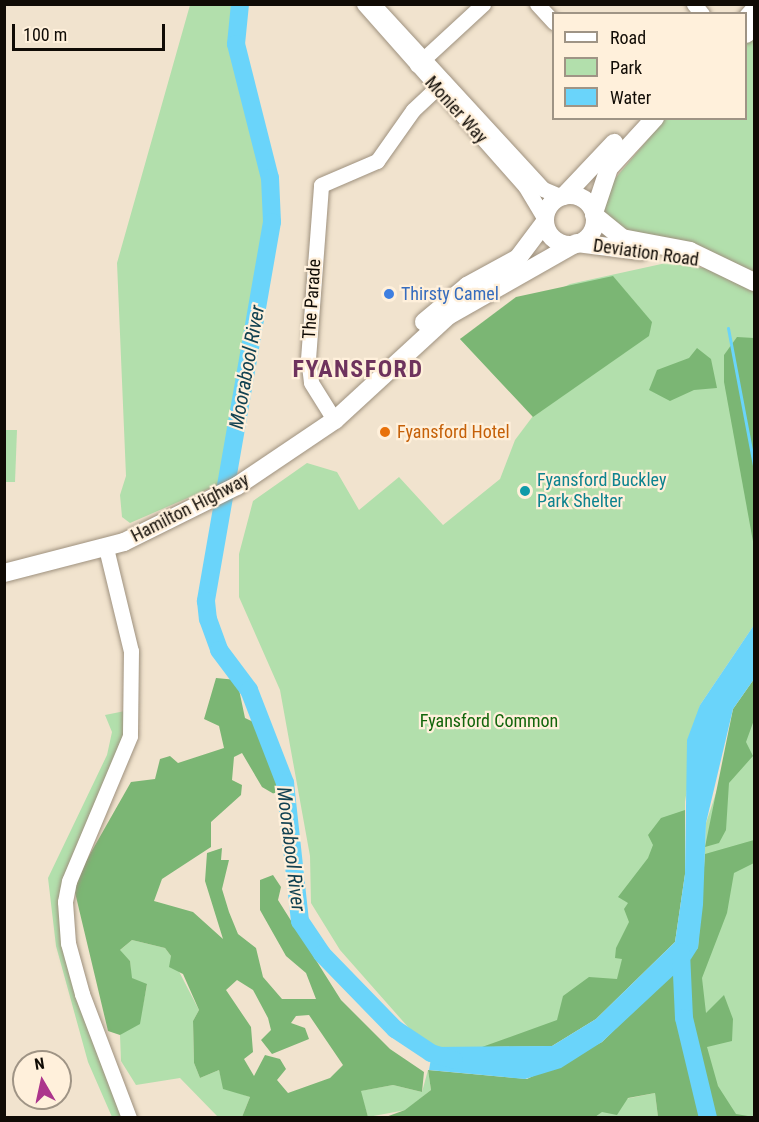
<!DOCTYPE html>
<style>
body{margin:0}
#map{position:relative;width:759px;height:1122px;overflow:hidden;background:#f1e3ce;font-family:"Roboto Condensed",sans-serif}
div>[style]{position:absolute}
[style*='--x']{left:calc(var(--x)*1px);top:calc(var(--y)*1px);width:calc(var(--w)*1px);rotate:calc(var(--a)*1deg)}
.green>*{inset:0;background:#b2dfac}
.forest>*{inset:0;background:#7bb674}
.water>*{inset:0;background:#6ad4fa}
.stream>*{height:3px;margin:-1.5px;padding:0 1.5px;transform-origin:1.5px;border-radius:1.5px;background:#6ad4fa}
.river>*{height:18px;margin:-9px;padding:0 9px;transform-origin:9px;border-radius:9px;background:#6ad4fa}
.roads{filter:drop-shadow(0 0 2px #9e917e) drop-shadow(0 0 2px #9e917e)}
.minor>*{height:15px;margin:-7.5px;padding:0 7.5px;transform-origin:7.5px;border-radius:7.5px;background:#fff}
.major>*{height:18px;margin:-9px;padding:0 9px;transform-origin:9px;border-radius:9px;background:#fff}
.major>.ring{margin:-9px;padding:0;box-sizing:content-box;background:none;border:18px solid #fff;border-radius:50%}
.dots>*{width:16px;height:16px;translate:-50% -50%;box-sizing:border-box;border:3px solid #fff0db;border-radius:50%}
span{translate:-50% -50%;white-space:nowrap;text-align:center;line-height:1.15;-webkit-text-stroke:4.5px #fff0db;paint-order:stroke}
.street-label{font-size:18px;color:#100b05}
.shop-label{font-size:18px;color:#366cbe}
.left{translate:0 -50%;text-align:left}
.food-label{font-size:18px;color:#c56008}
.culture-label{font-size:18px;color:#0d838f}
.park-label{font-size:18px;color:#13650b}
.water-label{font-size:20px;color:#114151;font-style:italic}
.district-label{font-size:24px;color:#6e335d;font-weight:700;letter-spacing:1.5px}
.frame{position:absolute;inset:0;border:6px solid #100b05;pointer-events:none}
.legend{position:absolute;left:552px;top:12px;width:195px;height:108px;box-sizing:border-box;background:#fff0db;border:2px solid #9f9485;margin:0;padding:8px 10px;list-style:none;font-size:18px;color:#100b05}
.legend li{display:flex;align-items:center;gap:12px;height:30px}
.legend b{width:30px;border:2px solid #9f9485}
.north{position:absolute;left:12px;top:1050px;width:60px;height:60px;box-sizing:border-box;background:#fff0db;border:2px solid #9f9485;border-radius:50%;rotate:351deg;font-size:16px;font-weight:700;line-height:24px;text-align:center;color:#100b05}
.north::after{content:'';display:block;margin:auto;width:21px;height:27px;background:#ac358c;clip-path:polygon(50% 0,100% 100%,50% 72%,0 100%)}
.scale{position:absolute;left:12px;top:24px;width:153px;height:27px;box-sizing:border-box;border:3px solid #100b05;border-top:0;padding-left:8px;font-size:18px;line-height:21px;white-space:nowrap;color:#100b05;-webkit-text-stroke:4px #fff0db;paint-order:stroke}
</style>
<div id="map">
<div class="green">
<div style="clip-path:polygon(190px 5px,240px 5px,240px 70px,266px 131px,265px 235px,222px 483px,130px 523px,122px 517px,120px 495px,126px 476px,117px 263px)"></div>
<div style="clip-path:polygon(754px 32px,754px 625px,700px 705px,685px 802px,685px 874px,596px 1019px,494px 1047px,433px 1047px,416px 1036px,340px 950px,311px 903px,310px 856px,280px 690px,239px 597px,239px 554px,253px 501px,307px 463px,337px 472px,359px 510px,399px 477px,443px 525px,500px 479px,515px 440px,533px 416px,460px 339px,570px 284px,666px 263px,703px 268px,715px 263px,636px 241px,594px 215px,603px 193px,665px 119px,746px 118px,746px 41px)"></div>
<div style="clip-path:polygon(5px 430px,17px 430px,15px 482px,5px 482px)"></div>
<div style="clip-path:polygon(754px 679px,754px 1117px,719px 1117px,691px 959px,698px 947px,703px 905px,706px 823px)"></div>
<div style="clip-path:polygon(125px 711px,125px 735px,59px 900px,126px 1117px,112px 1117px,88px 1062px,56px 946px,48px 878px,107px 755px,112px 732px,105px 715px)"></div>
<div style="clip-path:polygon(132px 940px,165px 948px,171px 956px,199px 1010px,193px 1021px,194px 1063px,200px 1078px,219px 1070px,224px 1088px,250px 1097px,242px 1117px,218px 1117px,180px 1078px,136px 1085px,121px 1061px,120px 1035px,141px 1014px,147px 985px,131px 978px,130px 961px,119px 951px)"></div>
<div style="clip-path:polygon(428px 1070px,431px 1090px,406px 1110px,368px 1117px,360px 1091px,393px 1085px,422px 1092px)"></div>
<div style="clip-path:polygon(655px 1093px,658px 1117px,530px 1118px)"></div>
</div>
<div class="forest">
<div style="clip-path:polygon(613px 276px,652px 322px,649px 336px,533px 417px,460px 339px,516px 297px)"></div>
<div style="clip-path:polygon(737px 337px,754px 338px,754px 547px,724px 382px,724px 355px)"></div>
<div style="clip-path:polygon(697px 348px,711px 359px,717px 388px,694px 390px,670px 401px,649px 390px,657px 370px,689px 358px)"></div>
<div style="clip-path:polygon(evenodd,216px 678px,237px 680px,245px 718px,260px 725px,282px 786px,274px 794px,262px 787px,242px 753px,234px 757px,232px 780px,242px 785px,241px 795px,211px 822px,211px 847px,162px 879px,154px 901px,193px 912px,223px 939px,205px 881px,207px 853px,222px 848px,221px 860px,229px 860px,222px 889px,229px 912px,238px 934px,256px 948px,263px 977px,282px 999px,316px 999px,306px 973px,286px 956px,260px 910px,260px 880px,273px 875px,281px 887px,278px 900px,341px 1000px,390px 1049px,424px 1072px,422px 1092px,393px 1085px,361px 1091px,368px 1117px,242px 1117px,250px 1097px,223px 1089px,219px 1070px,200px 1078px,194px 1063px,193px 1021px,199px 1010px,183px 974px,169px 967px,171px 956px,165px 948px,132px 940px,120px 950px,130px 961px,132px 978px,147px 984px,140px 1024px,120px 1035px,108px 1031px,73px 884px,131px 782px,155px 779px,160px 759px,170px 756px,178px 763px,224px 748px,219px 726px,204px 719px,216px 678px,237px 980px,253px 990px,268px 1018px,271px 1030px,261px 1040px,272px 1054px,309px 1039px,305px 1028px,291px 1023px,296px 1016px,309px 1015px,343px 1065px,330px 1078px,288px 1093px,277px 1080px,286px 1069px,280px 1059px,265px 1055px,254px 1076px,244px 1059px,253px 1052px,251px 1027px,226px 990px,237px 980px)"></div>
<div style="clip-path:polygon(754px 679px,754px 720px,746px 742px,753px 756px,729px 783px,726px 830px,719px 843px,705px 847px,733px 709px)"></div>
<div style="clip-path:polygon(685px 810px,685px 874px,675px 942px,596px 1019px,552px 1046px,482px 1047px,557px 1020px,563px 996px,589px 977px,617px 979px,622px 959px,615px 958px,616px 948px,629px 922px,624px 909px,628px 903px,618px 897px,648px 858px,653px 845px,648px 835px,661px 818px)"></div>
<div style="clip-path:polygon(754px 840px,754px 863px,734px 873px,727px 913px,702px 978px,706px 1013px,724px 995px,733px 1019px,732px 1041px,707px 1047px,718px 1086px,736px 1114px,754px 1117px,658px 1117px,655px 1093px,628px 1098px,617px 1115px,602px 1112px,595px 1117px,383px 1118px,405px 1110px,431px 1090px,428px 1070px,527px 1079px,602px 1042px,698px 948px,705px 854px)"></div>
</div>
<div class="water">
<div style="clip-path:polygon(754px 625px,754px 679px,733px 709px,706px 823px,703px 905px,698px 948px,691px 959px,602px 1042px,561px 1068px,525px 1079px,429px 1070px,433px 1047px,552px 1046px,596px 1019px,675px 942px,685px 874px,687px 740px,700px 705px)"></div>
</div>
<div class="stream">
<div style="--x:728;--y:328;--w:140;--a:79.3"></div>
</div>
<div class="river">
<div style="--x:240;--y:4;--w:40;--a:95.7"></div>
<div style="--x:236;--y:44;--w:138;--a:75.8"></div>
<div style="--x:270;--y:178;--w:44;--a:87.4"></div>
<div style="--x:272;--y:222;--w:385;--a:99.9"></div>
<div style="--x:206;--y:601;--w:18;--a:84"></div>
<div style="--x:208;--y:619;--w:33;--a:70"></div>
<div style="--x:219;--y:650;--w:50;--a:53.1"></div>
<div style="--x:249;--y:690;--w:100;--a:68.8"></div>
<div style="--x:285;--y:783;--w:139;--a:83.8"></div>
<div style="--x:300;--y:921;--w:40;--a:56"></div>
<div style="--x:322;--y:954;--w:105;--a:45.8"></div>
<div style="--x:395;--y:1029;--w:43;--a:33.7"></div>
<div style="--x:431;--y:1053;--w:24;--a:17"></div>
<div style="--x:681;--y:952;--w:66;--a:87.4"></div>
<div style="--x:684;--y:1018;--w:103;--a:76.5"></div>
</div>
<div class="roads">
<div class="minor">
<div style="--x:364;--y:4;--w:243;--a:48.5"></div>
<div style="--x:525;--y:186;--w:39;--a:59"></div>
<div style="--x:373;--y:4;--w:251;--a:47.4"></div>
<div style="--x:543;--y:189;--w:21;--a:23"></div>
<div style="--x:537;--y:4;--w:25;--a:47"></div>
<div style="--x:694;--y:4;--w:13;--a:51"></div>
<div style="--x:417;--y:65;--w:90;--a:-42.7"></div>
<div style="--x:330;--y:413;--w:36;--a:-122"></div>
<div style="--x:311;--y:382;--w:23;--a:-97"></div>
<div style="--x:308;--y:359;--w:174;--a:-85.7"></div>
<div style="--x:321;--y:185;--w:61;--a:-23.2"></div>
<div style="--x:377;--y:161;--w:62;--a:-54.8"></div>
<div style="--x:413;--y:110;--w:42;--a:-43.1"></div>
<div style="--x:106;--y:548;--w:106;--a:76.4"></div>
<div style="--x:131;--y:651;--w:85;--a:90.7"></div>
<div style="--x:130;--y:736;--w:157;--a:112.8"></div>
<div style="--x:69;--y:881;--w:21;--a:101"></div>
<div style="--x:65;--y:902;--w:41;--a:85.8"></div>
<div style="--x:68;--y:943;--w:53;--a:74.6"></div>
<div style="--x:82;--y:994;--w:133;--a:69.2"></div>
</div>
<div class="major">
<div style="--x:746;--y:19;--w:12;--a:-48"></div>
<div style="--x:746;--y:34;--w:11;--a:-45"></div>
<div class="ring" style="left:545px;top:195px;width:32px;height:32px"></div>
<div style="--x:564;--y:196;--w:73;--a:-46.7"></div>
<div style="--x:594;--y:213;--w:47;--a:-71.6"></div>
<div style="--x:609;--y:168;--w:68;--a:-47.4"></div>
<div style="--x:594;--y:215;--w:36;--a:39"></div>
<div style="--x:622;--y:238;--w:69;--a:10.8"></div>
<div style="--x:690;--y:251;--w:71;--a:25.8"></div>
<div style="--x:577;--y:243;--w:64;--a:7.2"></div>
<div style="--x:424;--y:322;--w:56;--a:-39.9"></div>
<div style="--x:467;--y:286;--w:58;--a:-28.8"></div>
<div style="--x:518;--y:258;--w:45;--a:-53.1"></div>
<div style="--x:4;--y:573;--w:124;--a:-14.5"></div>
<div style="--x:124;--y:542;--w:126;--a:-26.4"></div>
<div style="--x:237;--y:486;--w:118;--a:-34"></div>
<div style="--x:335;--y:420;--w:154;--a:-42.6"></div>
<div style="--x:448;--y:316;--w:146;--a:-29.6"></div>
</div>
</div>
<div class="dots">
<div style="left:389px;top:294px;background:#3f7fe0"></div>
<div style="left:385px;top:432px;background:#e8710a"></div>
<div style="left:525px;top:491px;background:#0f9aa8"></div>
</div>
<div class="street-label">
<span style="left:456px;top:110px;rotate:48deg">Monier Way</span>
<span style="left:646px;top:253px;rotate:8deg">Deviation Road</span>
<span style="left:312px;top:299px;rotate:-86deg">The Parade</span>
<span style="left:190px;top:508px;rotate:-27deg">Hamilton Highway</span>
</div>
<div class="shop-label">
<span class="left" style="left:401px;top:294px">Thirsty Camel</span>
</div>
<div class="food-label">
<span class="left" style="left:397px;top:432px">Fyansford Hotel</span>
</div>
<div class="culture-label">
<span class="left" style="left:537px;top:491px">Fyansford Buckley<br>Park Shelter</span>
</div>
<div class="park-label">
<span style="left:489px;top:721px">Fyansford Common</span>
</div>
<div class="water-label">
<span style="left:247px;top:367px;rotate:-80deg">Moorabool River</span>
<span style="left:291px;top:849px;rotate:83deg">Moorabool River</span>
</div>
<div class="district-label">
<span style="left:358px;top:370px">FYANSFORD</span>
</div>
<div class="frame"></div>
<ul class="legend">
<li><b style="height:8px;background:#fff"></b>Road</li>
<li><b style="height:16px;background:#b2dfac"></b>Park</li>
<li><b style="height:16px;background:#6ad4fa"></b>Water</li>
</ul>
<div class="north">N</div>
<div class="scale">100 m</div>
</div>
